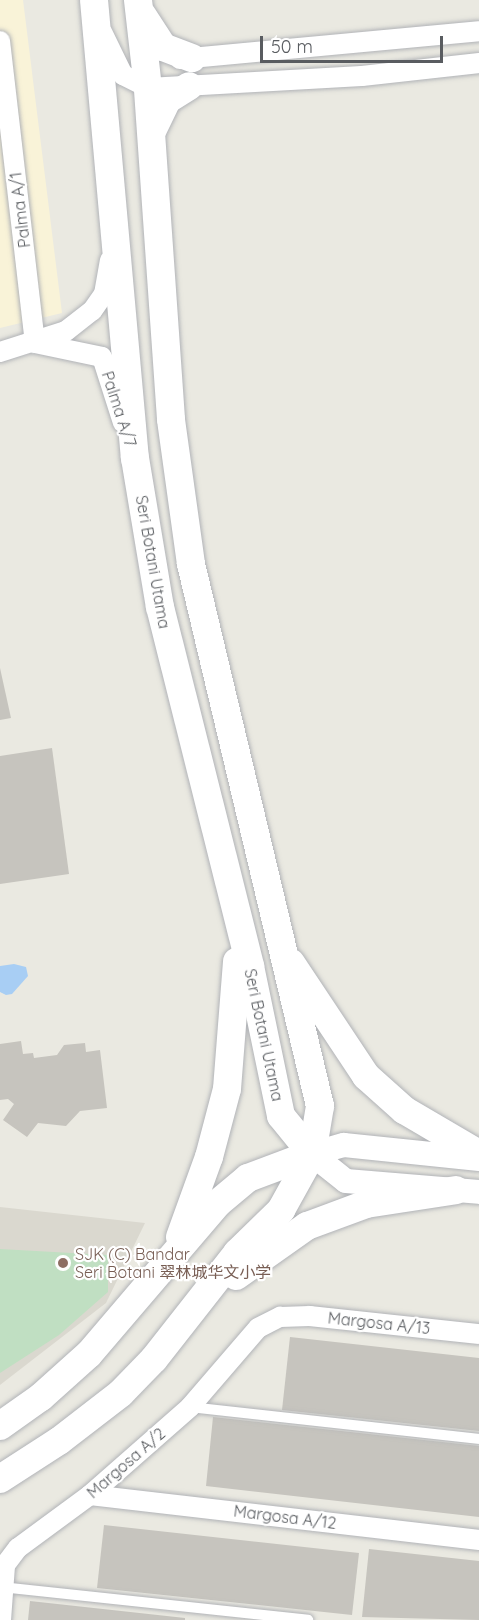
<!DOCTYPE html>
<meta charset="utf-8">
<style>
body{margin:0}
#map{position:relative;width:479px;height:1620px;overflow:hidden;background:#eae9e1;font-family:Quicksand,"Noto Sans SC",sans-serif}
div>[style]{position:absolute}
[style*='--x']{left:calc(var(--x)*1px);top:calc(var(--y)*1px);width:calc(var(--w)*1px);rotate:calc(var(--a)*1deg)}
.commercial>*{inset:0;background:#f9f3d8}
.education>*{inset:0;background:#dad8cf}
.green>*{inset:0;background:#c0dfc2}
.water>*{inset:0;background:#a8cef4}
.building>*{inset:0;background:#c6c4be}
.roads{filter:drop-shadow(0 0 2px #b1b3b7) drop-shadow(0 0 2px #b1b3b7)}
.service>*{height:10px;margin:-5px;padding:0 5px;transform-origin:5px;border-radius:5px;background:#fff}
.minor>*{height:20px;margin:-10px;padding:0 10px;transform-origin:10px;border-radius:10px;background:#fff}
.tertiary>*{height:24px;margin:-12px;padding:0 12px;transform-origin:12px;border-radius:12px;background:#fff}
.secondary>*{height:28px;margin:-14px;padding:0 14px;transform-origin:14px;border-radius:14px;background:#fff}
.dots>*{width:16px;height:16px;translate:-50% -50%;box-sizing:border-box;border:3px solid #fff;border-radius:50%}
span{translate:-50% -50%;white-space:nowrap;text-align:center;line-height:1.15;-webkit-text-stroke:4.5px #fff;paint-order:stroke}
.street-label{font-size:16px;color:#595c60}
.education-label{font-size:16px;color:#785e54}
.left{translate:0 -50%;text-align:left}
.scale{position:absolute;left:260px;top:36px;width:183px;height:27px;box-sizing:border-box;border:3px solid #595c60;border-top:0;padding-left:8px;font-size:18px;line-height:21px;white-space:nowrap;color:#595c60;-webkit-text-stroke:4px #fff;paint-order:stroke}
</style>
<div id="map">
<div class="commercial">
<div style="clip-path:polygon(0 0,23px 0,62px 313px,0 328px)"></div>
</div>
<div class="education">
<div style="clip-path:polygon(0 1207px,145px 1223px,106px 1303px,0 1385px)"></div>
</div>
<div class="green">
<div style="clip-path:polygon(0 1249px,108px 1255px,108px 1292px,59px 1335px,0 1373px)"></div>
</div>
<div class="water">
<div style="clip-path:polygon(14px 964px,26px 967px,28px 976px,12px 994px,6px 995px,0 992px,0 966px)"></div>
</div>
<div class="building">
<div style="clip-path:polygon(0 668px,11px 718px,0 720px)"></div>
<div style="clip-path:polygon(52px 748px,69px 874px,0 884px,0 756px)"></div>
<div style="clip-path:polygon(21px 1041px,23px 1054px,33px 1053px,34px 1058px,57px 1055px,64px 1045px,85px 1043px,86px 1052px,100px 1050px,107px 1108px,80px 1111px,66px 1126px,38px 1123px,27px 1137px,3px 1120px,14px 1104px,8px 1099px,0 1100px,0 1044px)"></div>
<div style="clip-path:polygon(290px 1337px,479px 1358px,479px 1431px,282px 1410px)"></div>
<div style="clip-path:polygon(213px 1417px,479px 1446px,479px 1517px,206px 1486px)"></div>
<div style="clip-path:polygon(104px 1525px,359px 1553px,352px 1615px,97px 1588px)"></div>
<div style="clip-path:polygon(369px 1549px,479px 1561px,479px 1620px,362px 1617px)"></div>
<div style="clip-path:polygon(30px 1601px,185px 1618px,185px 1620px,28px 1620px)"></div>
</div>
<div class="roads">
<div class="service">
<div style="--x:190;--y:1407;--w:291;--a:6.3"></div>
<div style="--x:1;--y:1587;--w:309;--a:6.1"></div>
</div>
<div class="minor">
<div style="--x:102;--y:32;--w:48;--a:64"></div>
<div style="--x:123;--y:75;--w:28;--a:27"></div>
<div style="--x:148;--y:88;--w:214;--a:-3.2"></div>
<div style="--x:362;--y:76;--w:118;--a:-6.3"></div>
<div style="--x:0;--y:41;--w:304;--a:83.4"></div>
<div style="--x:180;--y:59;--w:300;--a:-5.3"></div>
<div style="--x:35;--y:343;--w:68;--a:11.8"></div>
<div style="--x:102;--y:357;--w:69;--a:72.3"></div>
<div style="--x:0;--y:352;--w:69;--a:-17.7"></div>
<div style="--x:66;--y:331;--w:33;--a:-38"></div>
<div style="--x:92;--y:311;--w:21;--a:-55"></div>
<div style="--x:104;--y:294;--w:34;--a:-80"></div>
<div style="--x:90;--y:1495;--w:392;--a:6.6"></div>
<div style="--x:1;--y:1620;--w:55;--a:-85.8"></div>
<div style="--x:5;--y:1565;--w:21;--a:-53"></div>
<div style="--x:18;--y:1548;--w:89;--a:-36.4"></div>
<div style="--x:90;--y:1495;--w:133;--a:-41.3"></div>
<div style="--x:190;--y:1407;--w:104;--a:-49.3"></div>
<div style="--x:258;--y:1328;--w:25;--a:-27"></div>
<div style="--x:280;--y:1317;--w:30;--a:-2"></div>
<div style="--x:310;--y:1316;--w:170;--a:6.1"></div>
</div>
<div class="tertiary">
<div style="--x:312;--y:1154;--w:43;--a:38.5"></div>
<div style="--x:346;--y:1181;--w:133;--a:4.7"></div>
<div style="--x:312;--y:1154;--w:33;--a:-16"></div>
<div style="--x:344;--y:1145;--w:136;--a:5.9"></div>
</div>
<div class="secondary">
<div style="--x:94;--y:0;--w:460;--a:84.9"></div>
<div style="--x:135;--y:458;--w:151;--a:80.5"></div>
<div style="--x:160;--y:607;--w:370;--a:75.9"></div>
<div style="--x:250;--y:966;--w:153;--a:78.3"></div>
<div style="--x:281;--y:1116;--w:49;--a:50.8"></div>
<div style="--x:143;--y:16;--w:37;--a:57"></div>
<div style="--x:163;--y:47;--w:31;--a:21"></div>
<div style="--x:152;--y:131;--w:34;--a:-64"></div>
<div style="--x:167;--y:100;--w:26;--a:-32"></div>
<div style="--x:291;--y:963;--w:136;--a:56.4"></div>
<div style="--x:366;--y:1076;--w:51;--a:41.8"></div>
<div style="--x:404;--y:1110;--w:87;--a:30.4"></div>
<div style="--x:180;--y:1237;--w:85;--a:-70.1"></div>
<div style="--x:209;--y:1157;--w:70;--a:-75.2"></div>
<div style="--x:227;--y:1089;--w:128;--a:-85.5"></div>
<div style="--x:236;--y:1276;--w:87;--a:-35.2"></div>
<div style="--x:307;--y:1226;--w:63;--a:-20.4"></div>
<div style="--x:366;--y:1204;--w:91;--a:-8.8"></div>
<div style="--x:0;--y:1426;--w:50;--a:-35.3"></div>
<div style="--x:41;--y:1397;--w:64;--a:-41.9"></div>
<div style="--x:89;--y:1354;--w:199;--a:-49.5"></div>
<div style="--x:218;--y:1203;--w:39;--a:-40"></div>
<div style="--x:248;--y:1178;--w:68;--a:-20.6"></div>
<div style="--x:0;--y:1479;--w:70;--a:-32.8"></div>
<div style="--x:59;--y:1441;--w:78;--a:-37.7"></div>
<div style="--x:121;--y:1393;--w:47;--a:-45.9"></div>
<div style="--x:154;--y:1359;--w:135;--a:-51.9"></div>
<div style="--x:237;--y:1253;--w:62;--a:-44.3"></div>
<div style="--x:281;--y:1210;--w:64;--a:-61"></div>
<div style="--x:312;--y:1154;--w:49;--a:-80.5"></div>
<div style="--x:320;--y:1106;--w:557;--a:-103.39"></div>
<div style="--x:191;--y:564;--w:146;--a:-97.9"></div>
<div style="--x:171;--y:419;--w:332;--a:-94"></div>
<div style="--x:148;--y:88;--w:89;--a:-96.5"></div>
</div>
</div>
<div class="dots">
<div style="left:63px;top:1263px;background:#8d6e63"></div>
</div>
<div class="street-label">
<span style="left:20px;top:210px;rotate:-97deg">Palma A/1</span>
<span style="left:119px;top:409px;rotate:72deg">Palma A/7</span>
<span style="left:153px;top:562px;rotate:80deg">Seri Botani Utama</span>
<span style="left:264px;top:1035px;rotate:78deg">Seri Botani Utama</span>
<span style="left:379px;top:1323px;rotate:6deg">Margosa A/13</span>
<span style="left:126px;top:1463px;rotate:-41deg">Margosa A/2</span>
<span style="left:285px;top:1517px;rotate:7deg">Margosa A/12</span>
</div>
<div class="education-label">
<span class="left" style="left:75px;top:1263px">SJK (C) Bandar<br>Seri Botani 翠林城华文小学</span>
</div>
<div class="scale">50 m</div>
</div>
